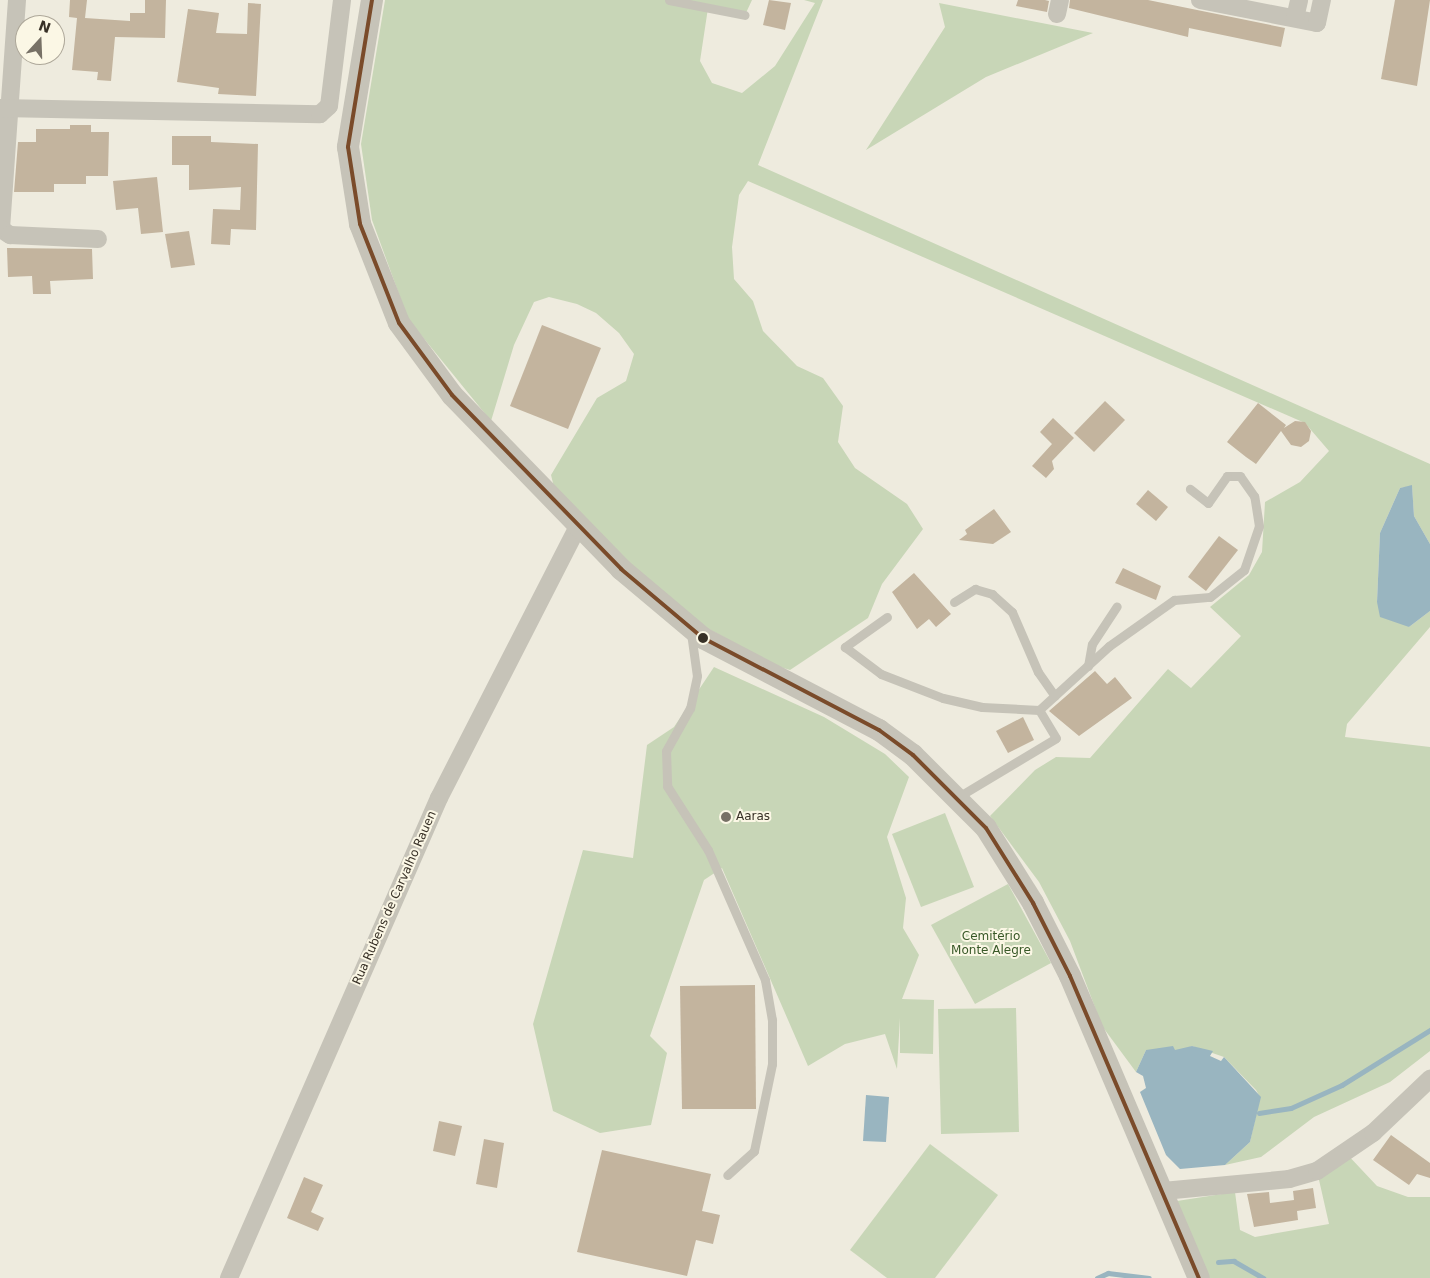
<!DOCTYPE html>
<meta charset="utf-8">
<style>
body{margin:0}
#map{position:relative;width:1430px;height:1278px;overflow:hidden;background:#eeebde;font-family:"DejaVu Sans",sans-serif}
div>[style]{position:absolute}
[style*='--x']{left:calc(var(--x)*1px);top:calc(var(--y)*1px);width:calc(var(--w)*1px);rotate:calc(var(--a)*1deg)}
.green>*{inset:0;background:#c8d6b7}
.water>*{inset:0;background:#99b5c0}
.stream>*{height:4.5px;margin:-2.25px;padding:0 2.25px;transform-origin:2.25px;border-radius:2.25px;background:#99b5c0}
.building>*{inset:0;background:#c3b49e}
.service>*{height:9px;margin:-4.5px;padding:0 4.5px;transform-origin:4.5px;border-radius:4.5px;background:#c6c3b8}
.minor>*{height:18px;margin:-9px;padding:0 9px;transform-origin:9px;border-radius:9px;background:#c6c3b8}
.tertiary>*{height:22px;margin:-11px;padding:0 11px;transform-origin:11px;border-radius:11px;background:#c6c3b8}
.bus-1>*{height:4px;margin:-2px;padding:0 2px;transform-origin:2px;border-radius:2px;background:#7a4b2a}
.dots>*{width:14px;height:14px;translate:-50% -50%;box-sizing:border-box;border:2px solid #fbf7e5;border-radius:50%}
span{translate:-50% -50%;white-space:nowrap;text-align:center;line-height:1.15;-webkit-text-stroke:4px #fbf7e5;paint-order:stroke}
.poi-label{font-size:12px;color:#373026}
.left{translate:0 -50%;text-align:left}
.street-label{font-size:12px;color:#373026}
.park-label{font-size:12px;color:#385827}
.north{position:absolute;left:15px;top:15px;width:50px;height:50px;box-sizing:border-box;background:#fbf7e5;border:1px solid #ada799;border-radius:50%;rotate:20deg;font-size:14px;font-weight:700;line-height:20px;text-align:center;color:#373026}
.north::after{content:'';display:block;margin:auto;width:18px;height:22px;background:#777166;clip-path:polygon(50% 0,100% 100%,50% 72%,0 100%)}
</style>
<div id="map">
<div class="green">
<div style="clip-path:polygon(385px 0,752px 0,745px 15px,708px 8px,700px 61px,712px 83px,742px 93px,775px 66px,815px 3px,804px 0,823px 0,758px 165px,1430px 464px,1430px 544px,1414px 516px,1412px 486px,1400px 488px,1380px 533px,1377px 602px,1409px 627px,1430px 611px,1430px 627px,1347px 724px,1345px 737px,1430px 747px,1430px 1051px,1390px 1082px,1314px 1117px,1261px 1157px,1225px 1165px,1250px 1142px,1260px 1097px,1256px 1090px,1224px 1057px,1192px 1046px,1185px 1050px,1146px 1050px,1136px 1072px,1102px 1026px,1070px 941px,1039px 882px,990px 816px,1035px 770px,1056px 757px,1090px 758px,1168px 669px,1191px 688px,1241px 636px,1210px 607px,1249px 575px,1262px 552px,1265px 502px,1300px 482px,1329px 451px,1305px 423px,748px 181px,739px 195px,732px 247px,734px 279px,753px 301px,763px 331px,797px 366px,823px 378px,843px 406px,838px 442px,855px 468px,907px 504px,923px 529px,882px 584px,868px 618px,790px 670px,777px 666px,707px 628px,615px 552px,554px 487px,551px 475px,597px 398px,626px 381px,634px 354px,619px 333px,596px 313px,577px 304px,549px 297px,534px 302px,514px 345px,491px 421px,408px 319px,372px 220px,361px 144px)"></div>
<div style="clip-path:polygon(939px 3px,1093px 33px,986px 77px,866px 150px,945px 27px)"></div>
<div style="clip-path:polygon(714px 667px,824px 717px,885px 754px,909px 777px,887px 837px,906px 898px,903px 928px,919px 955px,902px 999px,934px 1000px,933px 1054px,900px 1053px,900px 1018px,897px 1069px,885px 1034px,845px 1044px,808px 1066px,722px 868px,704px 880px,650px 1036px,667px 1053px,651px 1125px,600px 1133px,553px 1111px,533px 1024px,583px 850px,633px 858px,647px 745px,674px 727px)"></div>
<div style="clip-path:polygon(945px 813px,974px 887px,921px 907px,892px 834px)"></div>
<div style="clip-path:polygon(1008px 884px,1051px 963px,975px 1004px,931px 925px)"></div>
<div style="clip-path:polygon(1016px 1008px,1019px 1132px,941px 1134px,938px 1009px)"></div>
<div style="clip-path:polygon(930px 1144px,998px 1195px,935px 1278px,887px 1278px,850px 1250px)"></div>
<div style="clip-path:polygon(1345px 1152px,1377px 1186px,1408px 1197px,1430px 1197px,1430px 1278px,1209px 1278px,1177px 1201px,1235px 1192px,1240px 1230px,1255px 1237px,1329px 1224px,1317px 1171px)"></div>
</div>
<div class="water">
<div style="clip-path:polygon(1412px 485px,1414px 516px,1430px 544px,1430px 611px,1409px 627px,1380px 617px,1377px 602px,1380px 533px,1400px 488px)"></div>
<div style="clip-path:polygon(1173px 1046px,1175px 1050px,1192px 1046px,1213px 1051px,1210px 1056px,1221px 1061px,1224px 1057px,1261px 1097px,1250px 1142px,1225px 1165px,1180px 1169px,1166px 1155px,1140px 1092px,1146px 1088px,1143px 1076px,1136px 1072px,1146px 1050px)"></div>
<div style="clip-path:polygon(866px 1095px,889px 1097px,886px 1142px,863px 1141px)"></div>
</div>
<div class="stream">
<div style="--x:1259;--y:1113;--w:32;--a:-9"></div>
<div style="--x:1291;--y:1108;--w:56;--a:-24.3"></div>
<div style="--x:1342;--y:1085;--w:104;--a:-32"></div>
<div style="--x:1218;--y:1262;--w:16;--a:-4"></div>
<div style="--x:1234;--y:1261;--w:34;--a:30"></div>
<div style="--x:1097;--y:1278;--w:12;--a:-24"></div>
<div style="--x:1108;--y:1273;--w:41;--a:7"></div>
</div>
<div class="building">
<div style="clip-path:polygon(70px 0,87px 0,85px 18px,130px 21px,130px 13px,145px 13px,145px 0,166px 0,165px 38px,115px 37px,111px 81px,97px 80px,98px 72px,72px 70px,77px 18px,69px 17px)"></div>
<div style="clip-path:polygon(769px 0,791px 3px,785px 30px,763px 25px)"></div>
<div style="clip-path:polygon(1018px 0,1045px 0,1049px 1px,1047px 12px,1016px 6px)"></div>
<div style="clip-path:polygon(1070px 0,1148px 0,1285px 28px,1281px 47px,1189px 28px,1188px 37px,1069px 8px)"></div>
<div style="clip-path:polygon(1395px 0,1430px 0,1417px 86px,1381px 79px)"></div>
<div style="clip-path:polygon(248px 3px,261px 4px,256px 96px,218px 94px,219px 88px,177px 82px,188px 9px,219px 13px,216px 33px,247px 34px)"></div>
<div style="clip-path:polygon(70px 125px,91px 125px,91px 132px,109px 132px,108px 176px,86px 176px,86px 184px,54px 184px,54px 192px,14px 192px,18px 142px,36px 142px,36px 129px,70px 129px)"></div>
<div style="clip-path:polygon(172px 136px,211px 136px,211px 142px,258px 144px,256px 230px,231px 229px,230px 245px,211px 244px,213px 209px,240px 210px,241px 187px,189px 190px,189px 165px,172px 165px)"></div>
<div style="clip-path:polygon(157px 177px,163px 232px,141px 234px,138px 208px,116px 210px,113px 181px)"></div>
<div style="clip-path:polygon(189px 231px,195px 265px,171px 268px,165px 234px)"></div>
<div style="clip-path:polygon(7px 248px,92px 249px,93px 279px,50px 281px,51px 294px,33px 294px,32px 276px,8px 277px)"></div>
<div style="clip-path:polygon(542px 325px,601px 348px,568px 429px,510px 406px)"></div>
<div style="clip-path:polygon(1105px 401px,1125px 420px,1094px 452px,1074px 433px)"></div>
<div style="clip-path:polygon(1258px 403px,1286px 425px,1284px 428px,1295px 421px,1305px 422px,1311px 431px,1309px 441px,1301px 447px,1291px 445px,1281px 431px,1256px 464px,1246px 457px,1227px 442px)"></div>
<div style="clip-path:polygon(1053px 418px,1074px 438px,1052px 461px,1054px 469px,1046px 478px,1032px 466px,1052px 444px,1040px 432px)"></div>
<div style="clip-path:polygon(1148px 490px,1168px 507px,1156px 521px,1136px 504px)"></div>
<div style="clip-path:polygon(994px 509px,1011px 532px,993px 544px,959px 540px,967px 534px,965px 530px)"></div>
<div style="clip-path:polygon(1219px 536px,1238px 550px,1206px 591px,1188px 577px)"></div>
<div style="clip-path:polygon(1123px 568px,1161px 586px,1156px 600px,1115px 583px)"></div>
<div style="clip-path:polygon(914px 573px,951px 614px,936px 627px,929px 619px,917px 629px,892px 592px)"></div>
<div style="clip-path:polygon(1095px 671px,1107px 684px,1115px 677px,1132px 698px,1079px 736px,1049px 711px)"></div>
<div style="clip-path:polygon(1023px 717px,1034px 740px,1008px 753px,996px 731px)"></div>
<div style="clip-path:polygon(755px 985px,756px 1109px,682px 1109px,680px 986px)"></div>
<div style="clip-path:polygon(439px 1121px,462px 1126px,455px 1156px,433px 1151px)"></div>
<div style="clip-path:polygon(1391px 1135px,1430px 1163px,1430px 1178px,1417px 1174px,1409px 1185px,1373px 1160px)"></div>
<div style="clip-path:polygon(484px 1139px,504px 1143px,497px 1188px,476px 1184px)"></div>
<div style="clip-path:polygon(602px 1150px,711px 1174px,702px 1211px,720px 1215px,713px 1244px,696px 1240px,687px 1276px,577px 1252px)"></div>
<div style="clip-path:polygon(304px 1177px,323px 1185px,311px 1212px,324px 1218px,318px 1231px,287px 1218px)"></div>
<div style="clip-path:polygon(1313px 1188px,1316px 1208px,1297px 1211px,1298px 1220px,1254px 1227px,1247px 1194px,1269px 1192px,1270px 1203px,1294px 1200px,1293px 1191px)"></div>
</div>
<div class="service">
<div style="--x:669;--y:0;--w:77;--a:11.2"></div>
<div style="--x:954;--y:602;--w:25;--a:-32"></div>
<div style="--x:975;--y:589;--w:18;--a:16"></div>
<div style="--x:992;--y:594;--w:27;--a:42"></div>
<div style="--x:1012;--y:612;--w:65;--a:66.6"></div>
<div style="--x:1038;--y:672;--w:29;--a:55"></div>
<div style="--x:887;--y:617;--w:52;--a:144.5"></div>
<div style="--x:845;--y:647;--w:45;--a:36.9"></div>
<div style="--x:881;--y:674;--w:66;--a:21.2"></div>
<div style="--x:943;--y:698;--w:40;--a:13"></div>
<div style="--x:982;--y:707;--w:57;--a:3"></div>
<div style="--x:691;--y:633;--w:43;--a:82.1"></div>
<div style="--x:697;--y:676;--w:33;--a:102"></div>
<div style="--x:690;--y:708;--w:49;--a:119.2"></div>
<div style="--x:666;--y:751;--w:35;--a:88"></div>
<div style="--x:667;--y:786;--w:76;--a:57.4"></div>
<div style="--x:708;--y:850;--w:142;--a:66.3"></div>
<div style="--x:765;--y:980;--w:41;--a:80.1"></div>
<div style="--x:772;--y:1020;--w:44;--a:90"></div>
<div style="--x:772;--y:1064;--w:89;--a:101.7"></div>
<div style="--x:754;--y:1151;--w:36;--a:138"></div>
<div style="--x:1088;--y:666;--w:22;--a:-80"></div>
<div style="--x:1092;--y:644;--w:45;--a:-56.7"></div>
<div style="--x:958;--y:797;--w:114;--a:-31"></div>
<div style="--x:1056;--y:738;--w:33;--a:-121"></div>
<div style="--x:1039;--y:710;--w:95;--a:-42.4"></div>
<div style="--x:1109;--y:646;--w:80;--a:-35.3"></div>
<div style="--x:1174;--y:600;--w:36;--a:-5"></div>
<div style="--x:1210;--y:597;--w:43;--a:-38.5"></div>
<div style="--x:1244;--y:570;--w:46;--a:-71.2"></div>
<div style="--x:1259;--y:526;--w:30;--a:-99"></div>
<div style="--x:1254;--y:496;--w:24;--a:-125"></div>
<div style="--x:1240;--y:476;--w:13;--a:180"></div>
<div style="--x:1227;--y:476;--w:33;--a:125"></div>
<div style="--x:1208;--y:503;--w:23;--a:-142"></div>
</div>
<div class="minor">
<div style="--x:17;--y:0;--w:230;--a:94"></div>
<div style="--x:1;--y:229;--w:11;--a:34"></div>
<div style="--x:10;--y:235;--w:88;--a:2.6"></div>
<div style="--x:1200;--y:0;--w:119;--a:11.1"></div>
<div style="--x:1317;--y:23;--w:24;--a:-78"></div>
<div style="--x:1057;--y:14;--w:14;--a:-78"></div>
<div style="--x:1295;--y:18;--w:18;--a:-77"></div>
<div style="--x:0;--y:108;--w:320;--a:1.1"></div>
<div style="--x:320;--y:114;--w:12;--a:-42"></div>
<div style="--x:329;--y:106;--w:107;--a:-83"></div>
<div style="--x:1163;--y:1191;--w:127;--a:-5.4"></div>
<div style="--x:1289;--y:1179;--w:29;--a:-16"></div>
<div style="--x:1317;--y:1171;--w:68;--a:-34.2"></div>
<div style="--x:1373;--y:1133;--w:79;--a:-43.5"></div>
<div style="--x:229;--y:1278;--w:524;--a:-66.37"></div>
<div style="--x:439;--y:798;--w:305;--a:-62.9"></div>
</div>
<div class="tertiary">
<div style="--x:372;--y:0;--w:149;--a:99.3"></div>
<div style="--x:348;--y:147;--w:78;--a:81.1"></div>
<div style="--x:360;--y:224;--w:106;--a:68.5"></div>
<div style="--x:399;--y:323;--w:89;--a:53.6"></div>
<div style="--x:452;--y:395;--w:243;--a:45.8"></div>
<div style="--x:621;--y:569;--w:107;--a:40.1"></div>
<div style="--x:703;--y:638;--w:199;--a:27.6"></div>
<div style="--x:879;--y:730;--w:42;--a:36.3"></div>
<div style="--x:913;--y:755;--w:103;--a:45"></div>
<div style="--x:986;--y:828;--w:89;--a:57.9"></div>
<div style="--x:1033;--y:903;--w:82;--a:63.1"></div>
<div style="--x:1070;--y:976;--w:328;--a:66.9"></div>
</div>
<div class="bus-1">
<div style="--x:372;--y:0;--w:149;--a:99.3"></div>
<div style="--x:348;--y:147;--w:78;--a:81.1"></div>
<div style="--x:360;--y:224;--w:106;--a:68.5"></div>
<div style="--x:399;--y:323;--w:89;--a:53.6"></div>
<div style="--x:452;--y:395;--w:243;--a:45.8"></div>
<div style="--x:621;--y:569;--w:107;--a:40.1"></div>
<div style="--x:703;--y:638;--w:199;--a:27.6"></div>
<div style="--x:879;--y:730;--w:42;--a:36.3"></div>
<div style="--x:913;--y:755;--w:103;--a:45"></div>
<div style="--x:986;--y:828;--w:89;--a:57.9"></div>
<div style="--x:1033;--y:903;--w:82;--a:63.1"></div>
<div style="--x:1070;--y:976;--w:328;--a:66.9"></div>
</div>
<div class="dots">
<div style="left:703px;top:638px;background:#373026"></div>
<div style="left:726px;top:817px;background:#777166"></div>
</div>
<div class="poi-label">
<span class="left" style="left:736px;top:817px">Aaras</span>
</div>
<div class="street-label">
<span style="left:395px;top:898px;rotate:-66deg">Rua Rubens de Carvalho Rauen</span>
</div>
<div class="park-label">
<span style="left:991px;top:944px">Cemitério<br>Monte Alegre</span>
</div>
<div class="north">N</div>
</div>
